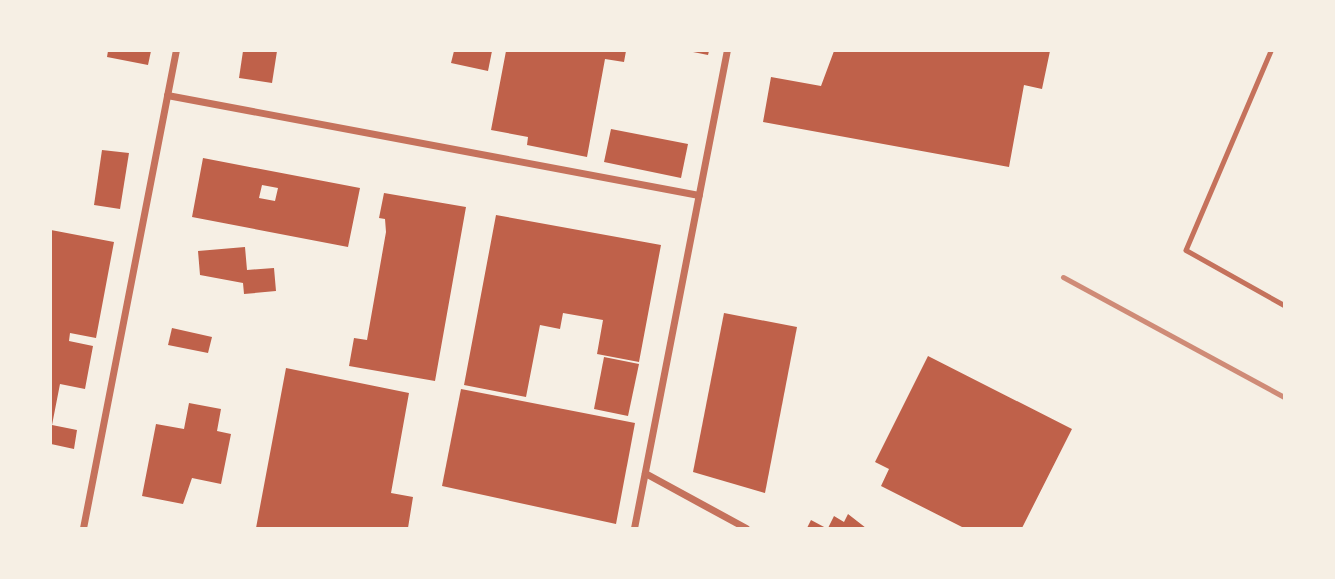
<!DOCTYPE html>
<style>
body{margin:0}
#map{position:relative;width:1335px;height:579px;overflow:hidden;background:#f6efe4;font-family:"DejaVu Sans",sans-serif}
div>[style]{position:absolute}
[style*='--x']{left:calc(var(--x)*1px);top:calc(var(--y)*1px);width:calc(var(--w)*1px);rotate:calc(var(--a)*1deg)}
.building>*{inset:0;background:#bf614a}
.service>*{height:4.5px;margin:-2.25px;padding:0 2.25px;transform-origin:2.25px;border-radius:2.25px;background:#c5725c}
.minor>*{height:7px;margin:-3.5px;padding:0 3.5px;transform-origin:3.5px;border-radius:3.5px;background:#c5725c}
.rail>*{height:5px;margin:-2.5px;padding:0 2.5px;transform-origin:2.5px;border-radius:2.5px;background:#cf8b77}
span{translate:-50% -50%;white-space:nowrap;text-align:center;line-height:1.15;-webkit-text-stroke:7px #f6efe4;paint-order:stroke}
.frame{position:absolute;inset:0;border:52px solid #f6efe4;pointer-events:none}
</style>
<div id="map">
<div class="building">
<div style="clip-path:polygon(108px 51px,151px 51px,148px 65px,107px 57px)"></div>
<div style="clip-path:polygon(243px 51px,277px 51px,272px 83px,239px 78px)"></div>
<div style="clip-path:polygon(454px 51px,492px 51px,488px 71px,451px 63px)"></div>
<div style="clip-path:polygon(506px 51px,626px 51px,624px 62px,605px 59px,587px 157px,527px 145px,528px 137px,491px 130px)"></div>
<div style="clip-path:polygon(688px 51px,709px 51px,708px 55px)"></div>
<div style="clip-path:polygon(834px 51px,1050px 51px,1042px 89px,1024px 85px,1009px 167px,763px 122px,771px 77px,821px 86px)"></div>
<div style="clip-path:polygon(611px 129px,688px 144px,681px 178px,604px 162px)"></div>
<div style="clip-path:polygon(102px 150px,129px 153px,120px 209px,94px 205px)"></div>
<div style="clip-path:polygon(evenodd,203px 158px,360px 188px,348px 247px,192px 217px,203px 158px,262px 185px,278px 188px,275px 201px,259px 198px,262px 185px)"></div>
<div style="clip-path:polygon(384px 193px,466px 207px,435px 381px,349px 366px,354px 338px,367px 340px,386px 232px,385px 219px,379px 218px)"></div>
<div style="clip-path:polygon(496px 215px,661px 245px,639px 362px,597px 354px,603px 320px,563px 313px,560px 329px,540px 325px,526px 397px,464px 385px)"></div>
<div style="clip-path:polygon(51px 230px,114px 242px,96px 338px,70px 333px,69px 341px,93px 346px,85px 389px,60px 384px,52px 425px,77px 430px,74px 449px,51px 444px)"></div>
<div style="clip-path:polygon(245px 247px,247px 270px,274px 268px,276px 291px,244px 294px,243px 283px,200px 275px,198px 251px)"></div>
<div style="clip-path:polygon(724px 313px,797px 327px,765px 493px,693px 472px)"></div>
<div style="clip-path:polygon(172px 328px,212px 337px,208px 353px,168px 345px)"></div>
<div style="clip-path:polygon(928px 356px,1072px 429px,1022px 528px,964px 528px,881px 486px,889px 469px,875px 462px)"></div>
<div style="clip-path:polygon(604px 357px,639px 364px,628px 416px,594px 409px)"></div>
<div style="clip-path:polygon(286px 368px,409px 393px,391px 493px,413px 497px,408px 528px,256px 528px)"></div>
<div style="clip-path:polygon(461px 389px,635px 423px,616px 524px,442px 486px)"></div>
<div style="clip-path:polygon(189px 403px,221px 409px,217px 431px,231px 434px,221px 484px,192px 478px,183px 504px,142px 496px,156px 424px,184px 429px)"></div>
<div style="clip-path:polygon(848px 514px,866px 528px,828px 528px,834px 516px,844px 522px)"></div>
<div style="clip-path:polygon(811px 520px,826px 528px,807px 528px)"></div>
</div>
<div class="service">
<div style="--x:1271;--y:51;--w:216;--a:113.1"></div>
<div style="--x:1186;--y:250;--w:112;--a:29.3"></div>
</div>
<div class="minor">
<div style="--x:167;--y:95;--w:541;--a:10.65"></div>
<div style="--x:645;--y:473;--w:115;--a:28.6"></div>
<div style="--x:83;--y:528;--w:486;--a:-79"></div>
<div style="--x:634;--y:528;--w:486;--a:-79"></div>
</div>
<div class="rail">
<div style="--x:1063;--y:277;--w:251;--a:28.5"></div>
</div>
<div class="frame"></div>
</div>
